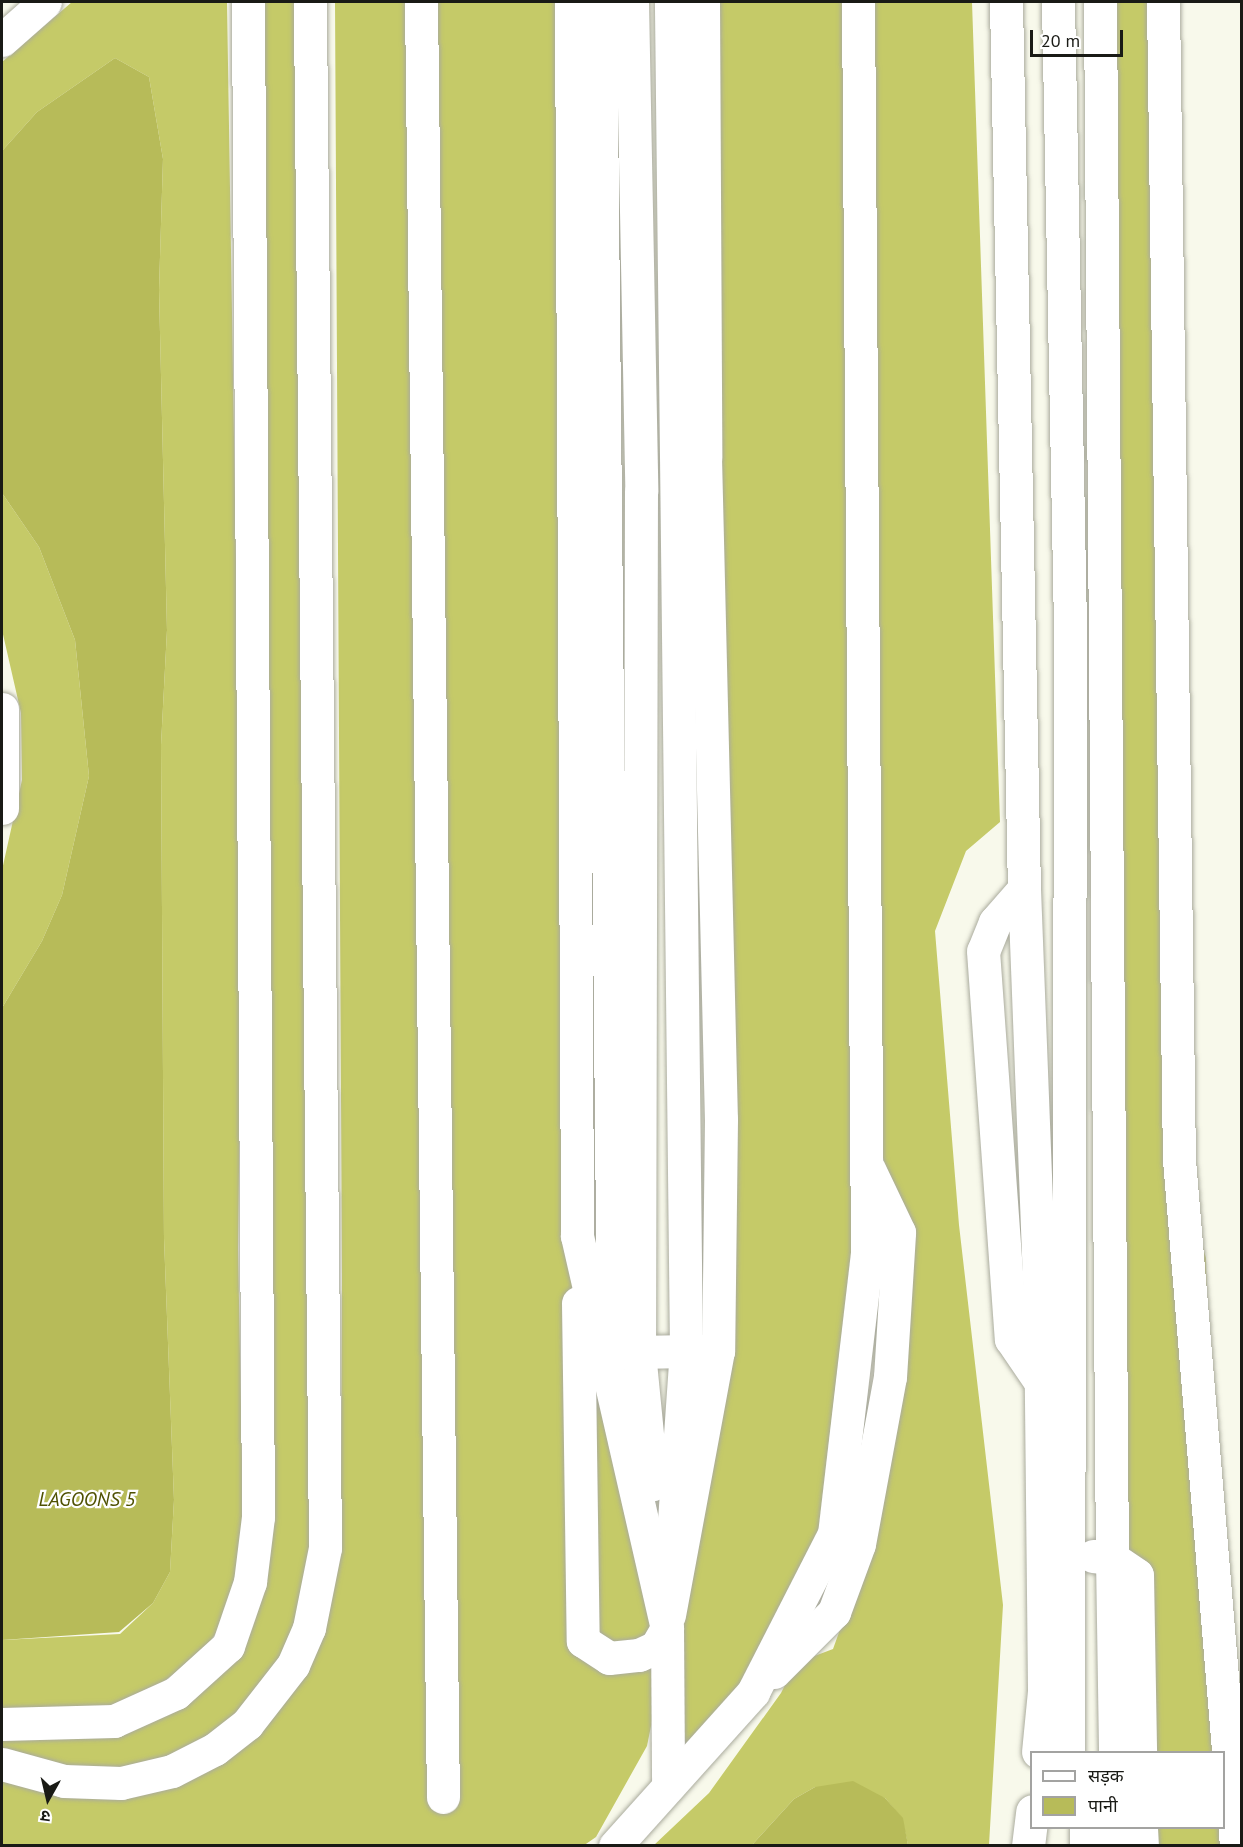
<!DOCTYPE html>
<meta charset="utf-8">
<style>
body{margin:0}
#map{position:relative;width:1243px;height:1847px;overflow:hidden;background:#f8f9eb;font-family:"PT Sans","Noto Sans Devanagari",sans-serif}
div>[style]{position:absolute}
[style*='--x']{left:calc(var(--x)*1px);top:calc(var(--y)*1px);width:calc(var(--w)*1px);rotate:calc(var(--a)*1deg)}
.forest>*{inset:0;background:#c5ca68}
.water>*{inset:0;background:#b7bb59}
.roads{filter:drop-shadow(0 0 2px #aaab9d) drop-shadow(0 0 2px #aaab9d)}
.minor>*{height:33px;margin:-16.5px;padding:0 16.5px;transform-origin:16.5px;border-radius:16.5px;background:#fff}
span{translate:-50% -50%;white-space:nowrap;text-align:center;line-height:1.15;-webkit-text-stroke:4.5px #fff;paint-order:stroke}
.water-label{font-size:20px;color:#4f5102;font-style:italic}
.frame{position:absolute;inset:0;border:3px solid #191a15;pointer-events:none}
.legend{position:absolute;left:1030px;top:1751px;width:195px;height:78px;box-sizing:border-box;background:#fff;border:2px solid #a3a3a1;margin:0;padding:8px 10px;list-style:none;font-size:18px;color:#191a15}
.legend li{display:flex;align-items:center;gap:12px;height:30px}
.legend b{width:30px;border:2px solid #a3a3a1}
.north{position:absolute;left:18px;top:1769px;width:60px;height:60px;-webkit-text-stroke:4px #fff;paint-order:stroke;rotate:188deg;font-size:16px;font-weight:700;line-height:24px;text-align:center;color:#191a15}
.north::after{content:'';display:block;margin:auto;width:21px;height:27px;background:#191a15;clip-path:polygon(50% 0,100% 100%,50% 72%,0 100%)}
.scale{position:absolute;left:1030px;top:30px;width:93px;height:27px;box-sizing:border-box;border:3px solid #191a15;border-top:0;padding-left:8px;font-size:18px;line-height:21px;white-space:nowrap;color:#191a15;-webkit-text-stroke:4px #fff;paint-order:stroke}
</style>
<div id="map">
<div class="forest">
<div style="clip-path:polygon(72px 2px,227px 2px,242px 936px,238px 1249px,243px 1512px,236px 1605px,201px 1654px,133px 1704px,2px 1713px,2px 1640px,120px 1634px,153px 1603px,170px 1572px,174px 1500px,164px 1238px,161px 745px,167px 630px,159px 290px,163px 159px,149px 77px,115px 58px,37px 112px,2px 151px,2px 62px)"></div>
<div style="clip-path:polygon(263px 2px,308px 2px,321px 1549px,306px 1623px,244px 1721px,142px 1772px,2px 1761px,2px 1725px,156px 1705px,245px 1607px)"></div>
<div style="clip-path:polygon(335px 2px,561px 2px,576px 1639px,667px 1646px,647px 1746px,596px 1837px,583px 1846px,2px 1845px,2px 1775px,194px 1775px,269px 1723px,308px 1662px,331px 1597px,341px 1491px,342px 1279px)"></div>
<div style="clip-path:polygon(709px 2px,848px 2px,861px 1251px,832px 1533px,770px 1652px,670px 1781px,670px 1631px,721px 1362px)"></div>
<div style="clip-path:polygon(871px 2px,972px 2px,1000px 822px,966px 851px,935px 931px,959px 1225px,1003px 1605px,989px 1845px,908px 1845px,902px 1818px,885px 1798px,815px 1787px,794px 1799px,752px 1845px,653px 1846px,709px 1793px,781px 1693px,796px 1663px,833px 1649px,860px 1574px,903px 1232px,881px 1150px)"></div>
<div style="clip-path:polygon(1103px 2px,1159px 2px,1176px 1158px,1206px 1258px,1212px 1601px,1233px 1845px,1144px 1845px,1144px 1828px,1224px 1828px,1224px 1752px,1144px 1752px,1118px 1560px)"></div>
<div style="clip-path:polygon(2px 493px,39px 547px,75px 640px,89px 776px,62px 895px,42px 941px,2px 1008px,2px 870px,22px 780px,21px 713px,2px 630px)"></div>
<div style="clip-path:polygon(580px 1273px,662px 1626px,651px 1642px,597px 1645px)"></div>
</div>
<div class="water">
<div style="clip-path:polygon(115px 58px,149px 77px,163px 159px,159px 290px,167px 630px,161px 745px,164px 1238px,174px 1500px,170px 1572px,153px 1603px,119px 1632px,2px 1640px,2px 1008px,42px 941px,62px 895px,89px 776px,75px 640px,39px 547px,2px 493px,2px 151px,37px 112px)"></div>
<div style="clip-path:polygon(853px 1781px,885px 1798px,903px 1818px,908px 1845px,752px 1845px,794px 1799px,815px 1787px)"></div>
</div>
<div class="roads">
<div class="minor">
<div style="--x:421;--y:2;--w:1795;--a:89.3"></div>
<div style="--x:571;--y:2;--w:1234;--a:89.72"></div>
<div style="--x:577;--y:1236;--w:402;--a:77.1"></div>
<div style="--x:667;--y:1628;--w:158;--a:89.6"></div>
<div style="--x:600;--y:2;--w:1330;--a:89.44"></div>
<div style="--x:632;--y:2;--w:489;--a:88.9"></div>
<div style="--x:641;--y:491;--w:861;--a:90.13"></div>
<div style="--x:639;--y:1352;--w:47;--a:-1.2"></div>
<div style="--x:686;--y:1351;--w:1349;--a:-90.64"></div>
<div style="--x:703;--y:2;--w:455;--a:89.7"></div>
<div style="--x:705;--y:457;--w:662;--a:88.62"></div>
<div style="--x:721;--y:1119;--w:232;--a:90.7"></div>
<div style="--x:1006;--y:2;--w:887;--a:88.84"></div>
<div style="--x:1024;--y:889;--w:418;--a:87.8"></div>
<div style="--x:1040;--y:1307;--w:384;--a:89.4"></div>
<div style="--x:1044;--y:1691;--w:61;--a:95.6"></div>
<div style="--x:1058;--y:2;--w:624;--a:88.9"></div>
<div style="--x:1070;--y:626;--w:1126;--a:90.1"></div>
<div style="--x:1100;--y:2;--w:1556;--a:89.56"></div>
<div style="--x:1112;--y:1558;--w:30;--a:34"></div>
<div style="--x:1137;--y:1575;--w:177;--a:89"></div>
<div style="--x:1163;--y:2;--w:1158;--a:89.21"></div>
<div style="--x:1179;--y:1160;--w:688;--a:85.25"></div>
<div style="--x:2;--y:40;--w:57;--a:-41.5"></div>
<div style="--x:2;--y:709;--w:99;--a:90"></div>
<div style="--x:1024;--y:889;--w:44;--a:131.3"></div>
<div style="--x:995;--y:922;--w:31;--a:112"></div>
<div style="--x:983;--y:951;--w:389;--a:85.9"></div>
<div style="--x:1011;--y:1339;--w:53;--a:55.7"></div>
<div style="--x:578;--y:1303;--w:338;--a:89.2"></div>
<div style="--x:583;--y:1641;--w:31;--a:33"></div>
<div style="--x:609;--y:1658;--w:30;--a:-6"></div>
<div style="--x:639;--y:1655;--w:19;--a:-25"></div>
<div style="--x:656;--y:1647;--w:22;--a:-60"></div>
<div style="--x:618;--y:1353;--w:21;--a:-3"></div>
<div style="--x:639;--y:1352;--w:133;--a:84.4"></div>
<div style="--x:1093;--y:1556;--w:19;--a:6"></div>
<div style="--x:1112;--y:1558;--w:194;--a:89.1"></div>
<div style="--x:669;--y:1592;--w:242;--a:-86"></div>
<div style="--x:669;--y:1615;--w:269;--a:-79.5"></div>
<div style="--x:718;--y:1351;--w:21;--a:180"></div>
<div style="--x:774;--y:1672;--w:85;--a:-45"></div>
<div style="--x:834;--y:1612;--w:72;--a:-69.8"></div>
<div style="--x:859;--y:1544;--w:170;--a:-79.5"></div>
<div style="--x:890;--y:1377;--w:145;--a:-86.4"></div>
<div style="--x:899;--y:1232;--w:70;--a:-115.5"></div>
<div style="--x:2;--y:1724;--w:112;--a:-1.5"></div>
<div style="--x:114;--y:1721;--w:68;--a:-24.3"></div>
<div style="--x:176;--y:1693;--w:70;--a:-42.1"></div>
<div style="--x:228;--y:1646;--w:68;--a:-71"></div>
<div style="--x:250;--y:1582;--w:65;--a:-83"></div>
<div style="--x:258;--y:1517;--w:1515;--a:-90.38"></div>
<div style="--x:2;--y:1764;--w:64;--a:15.3"></div>
<div style="--x:64;--y:1781;--w:57;--a:2"></div>
<div style="--x:121;--y:1783;--w:52;--a:-13.2"></div>
<div style="--x:172;--y:1771;--w:48;--a:-27.1"></div>
<div style="--x:215;--y:1749;--w:41;--a:-38"></div>
<div style="--x:247;--y:1724;--w:75;--a:-52.1"></div>
<div style="--x:293;--y:1665;--w:40;--a:-66.6"></div>
<div style="--x:309;--y:1628;--w:82;--a:-78.7"></div>
<div style="--x:325;--y:1548;--w:1546;--a:-90.56"></div>
<div style="--x:1086;--y:1828;--w:18;--a:90"></div>
<div style="--x:1116;--y:1828;--w:18;--a:87"></div>
<div style="--x:1141;--y:1828;--w:18;--a:87"></div>
<div style="--x:615;--y:1846;--w:207;--a:-48.1"></div>
<div style="--x:753;--y:1692;--w:178;--a:-62.9"></div>
<div style="--x:834;--y:1534;--w:283;--a:-83.3"></div>
<div style="--x:867;--y:1253;--w:1251;--a:-90.41"></div>
<div style="--x:1028;--y:1846;--w:35;--a:-83"></div>
</div>
</div>
<div class="water-label">
<span style="left:87px;top:1499px">LAGOONS 5</span>
</div>
<div class="frame"></div>
<ul class="legend">
<li><b style="height:8px;background:#fff"></b>सड़क</li>
<li><b style="height:16px;background:#b7bb59"></b>पानी</li>
</ul>
<div class="north">उ</div>
<div class="scale">20 m</div>
</div>
